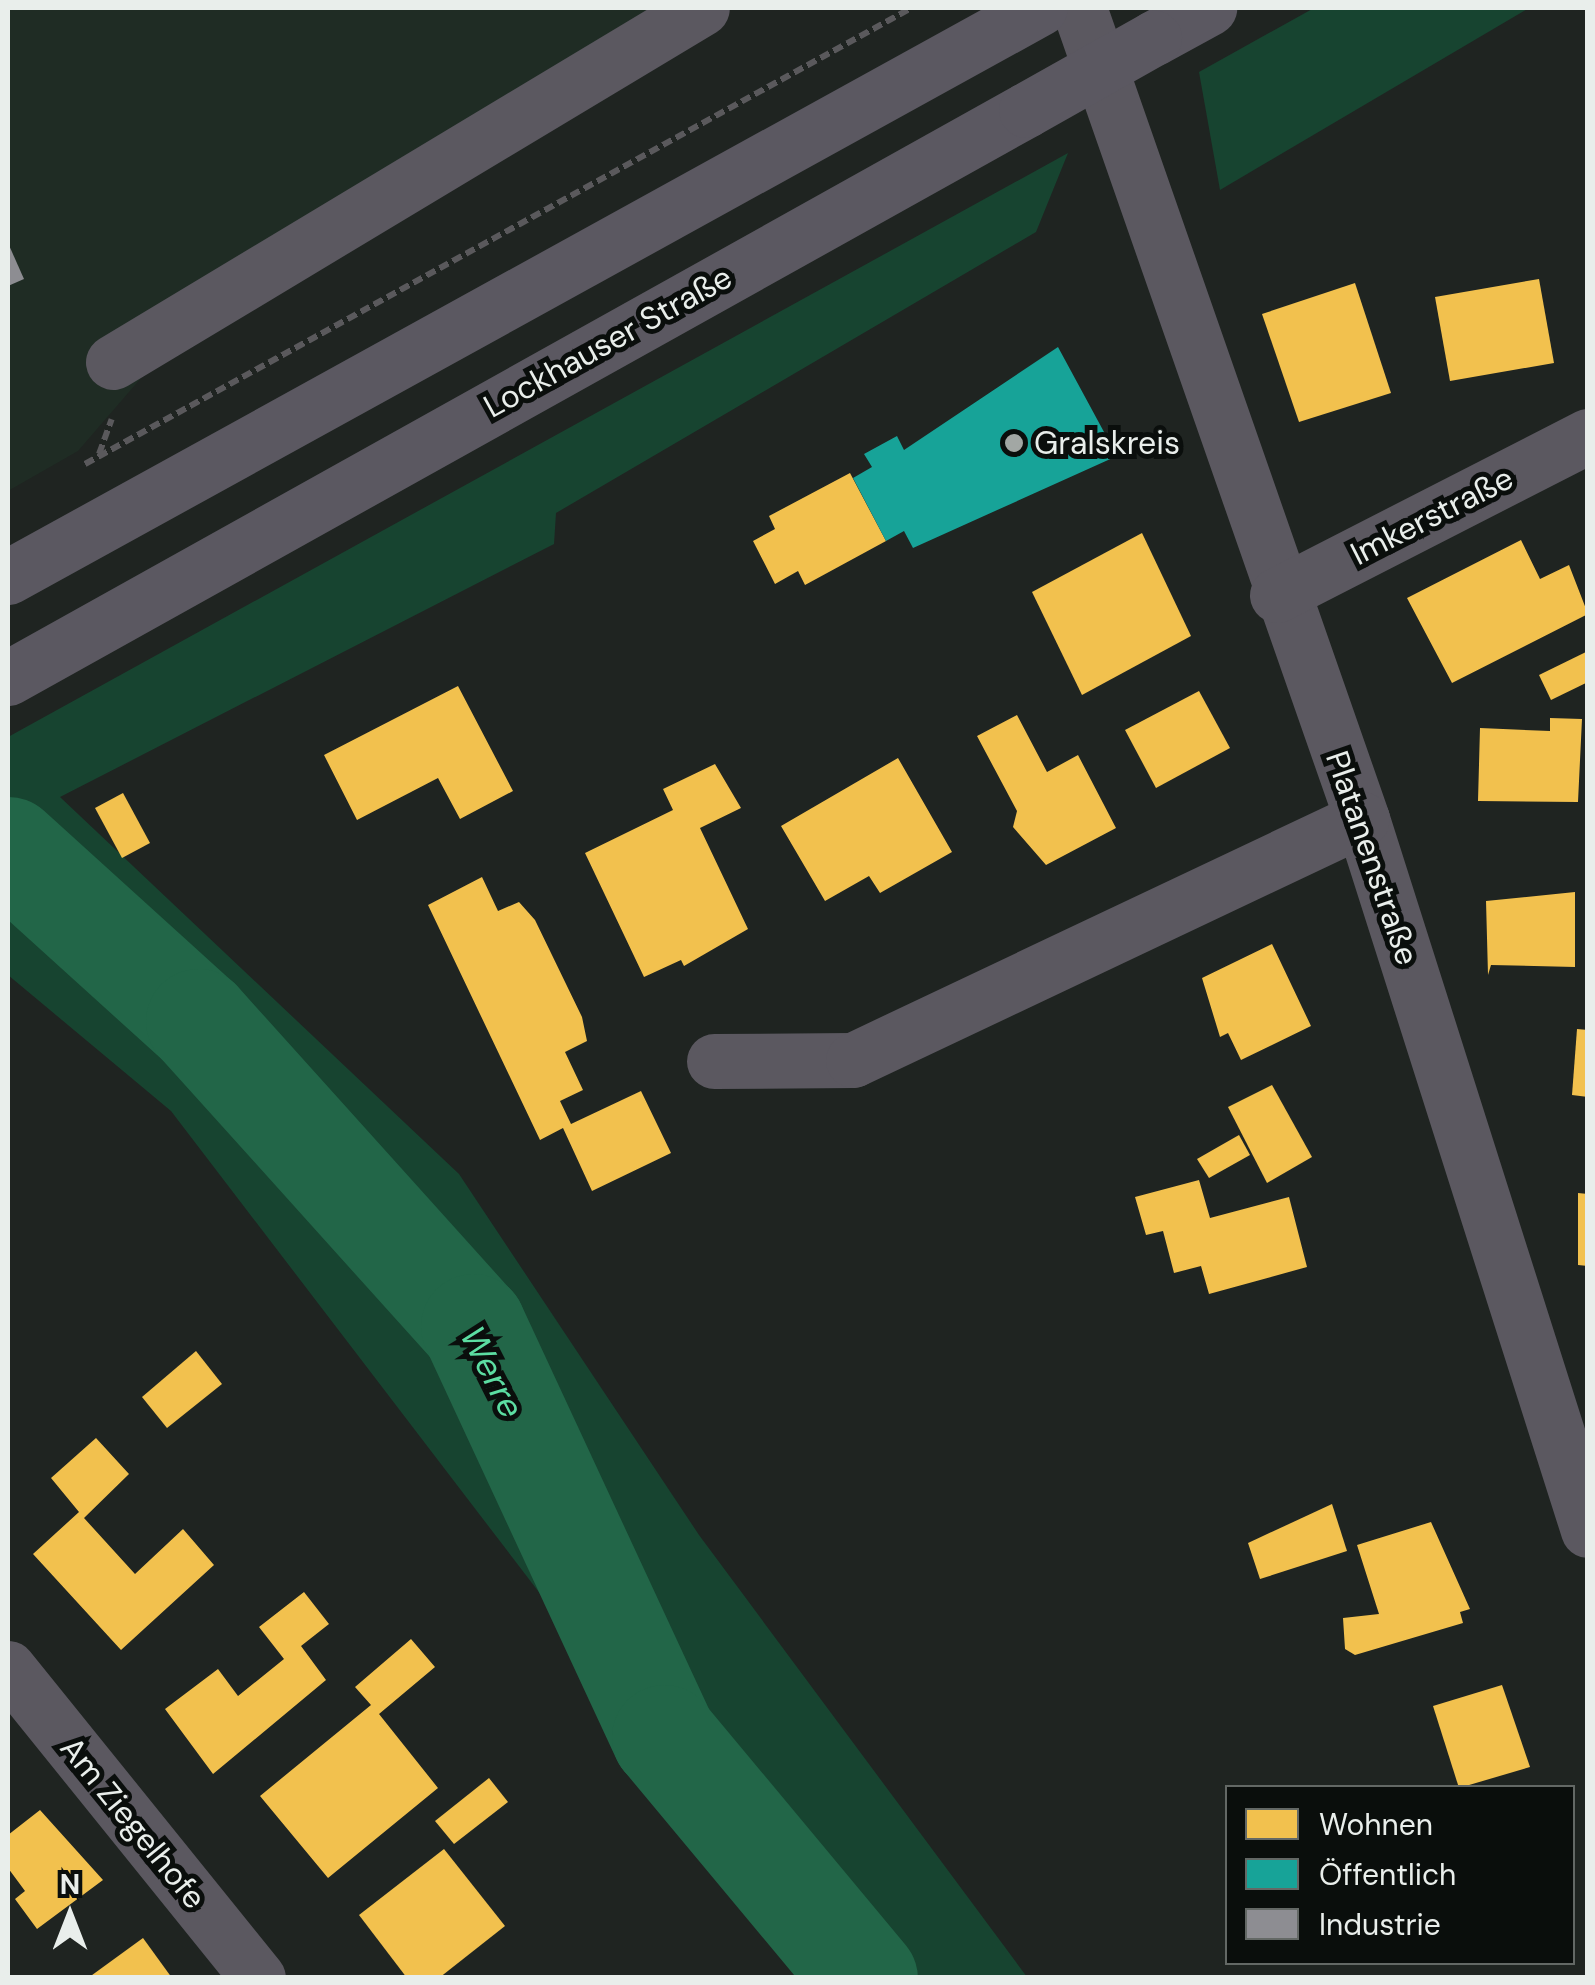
<!DOCTYPE html>
<meta charset="utf-8">
<style>
body{margin:0}
#map{position:relative;width:1595px;height:1985px;overflow:hidden;background:#1f2421;font-family:"DM Sans",sans-serif}
div>[style]{position:absolute}
[style*='--x']{left:calc(var(--x)*1px);top:calc(var(--y)*1px);width:calc(var(--w)*1px);rotate:calc(var(--a)*1deg)}
.built>*{inset:0;background:#1f2c24}
.green>*{inset:0;background:#174430}
.homes>*{inset:0;background:#f2c14e}
.public>*{inset:0;background:#17a398}
.industry>*{inset:0;background:#8d8d92}
.river>*{height:105px;margin:-52.5px;padding:0 52.5px;transform-origin:52.5px;border-radius:52.5px;background:#226648}
.path>*{height:6px;margin-top:-3px;transform-origin:0;background:repeating-linear-gradient(90deg,#5a595c 0 10px,transparent 0 15px)}
.minor>*{height:55px;margin:-27.5px;padding:0 27.5px;transform-origin:27.5px;border-radius:27.5px;background:#5b5860}
.major>*{height:55px;margin:-27.5px;padding:0 27.5px;transform-origin:27.5px;border-radius:27.5px;background:#5b5861}
.major-bridge>*{height:55px;margin:-27.5px;padding:0 27.5px;transform-origin:27.5px;border-radius:27.5px;background:#5b5861}
.dots>*{width:28px;height:28px;translate:-50% -50%;box-sizing:border-box;border:5px solid #0a0e0c;border-radius:50%}
span{translate:-50% -50%;white-space:nowrap;text-align:center;line-height:1.15;-webkit-text-stroke:10px #0a0e0c;paint-order:stroke}
.street-label{font-size:32px;color:#e9eeeb}
.poi-label{font-size:32px;color:#e9eeeb}
.left{translate:0 -50%;text-align:left}
.water-label{font-size:35px;color:#5cdda2;font-style:italic}
.frame{position:absolute;inset:0;border:10px solid #e9eeeb;pointer-events:none}
.legend{position:absolute;left:1225px;top:1785px;width:350px;height:180px;box-sizing:border-box;background:#0a0e0c;border:2px solid #636865;margin:0;padding:12px 18px;list-style:none;font-size:30px;color:#e9eeeb}
.legend li{display:flex;align-items:center;gap:20px;height:50px}
.legend b{width:50px;border:2px solid #636865}
.north{position:absolute;left:20px;top:1865px;width:100px;height:100px;-webkit-text-stroke:8px #0a0e0c;paint-order:stroke;rotate:0deg;font-size:28px;font-weight:700;line-height:40px;text-align:center;color:#e9eeeb}
.north::after{content:'';display:block;margin:auto;width:35px;height:45px;background:#e9eeeb;clip-path:polygon(50% 0,100% 100%,50% 72%,0 100%)}
</style>
<div id="map">
<div class="built">
<div style="clip-path:polygon(8px 8px,701px 8px,237px 267px,78px 451px,8px 491px)"></div>
</div>
<div class="green">
<div style="clip-path:polygon(1314px 8px,1529px 8px,1220px 190px,1199px 72px)"></div>
<div style="clip-path:polygon(1068px 153px,1036px 232px,556px 513px,554px 544px,60px 797px,459px 1174px,699px 1535px,1027px 1977px,807px 1977px,733px 1846px,171px 1111px,8px 975px,8px 737px)"></div>
</div>
<div class="homes">
<div style="clip-path:polygon(1539px 279px,1554px 363px,1450px 381px,1435px 297px)"></div>
<div style="clip-path:polygon(1355px 283px,1391px 393px,1299px 422px,1262px 314px)"></div>
<div style="clip-path:polygon(850px 473px,886px 541px,805px 585px,798px 571px,775px 584px,753px 541px,775px 529px,769px 516px)"></div>
<div style="clip-path:polygon(1142px 533px,1191px 636px,1082px 695px,1032px 592px)"></div>
<div style="clip-path:polygon(1521px 540px,1540px 579px,1569px 565px,1588px 614px,1452px 683px,1407px 598px)"></div>
<div style="clip-path:polygon(1588px 651px,1588px 682px,1551px 700px,1539px 675px)"></div>
<div style="clip-path:polygon(458px 686px,513px 791px,460px 819px,438px 778px,357px 820px,324px 755px)"></div>
<div style="clip-path:polygon(1199px 691px,1230px 748px,1156px 788px,1125px 730px)"></div>
<div style="clip-path:polygon(1017px 715px,1047px 772px,1078px 755px,1116px 828px,1046px 865px,1013px 827px,1017px 811px,977px 736px)"></div>
<div style="clip-path:polygon(1550px 718px,1582px 719px,1578px 802px,1478px 801px,1480px 728px,1550px 731px)"></div>
<div style="clip-path:polygon(898px 758px,952px 852px,880px 893px,869px 876px,825px 901px,781px 826px)"></div>
<div style="clip-path:polygon(715px 764px,741px 808px,700px 828px,748px 929px,684px 966px,681px 960px,644px 977px,585px 853px,673px 810px,663px 789px)"></div>
<div style="clip-path:polygon(123px 793px,150px 843px,122px 858px,95px 808px)"></div>
<div style="clip-path:polygon(482px 877px,498px 911px,519px 902px,535px 920px,582px 1017px,587px 1041px,565px 1052px,583px 1090px,560px 1101px,571px 1124px,641px 1091px,671px 1153px,592px 1191px,563px 1128px,540px 1140px,428px 905px)"></div>
<div style="clip-path:polygon(1575px 892px,1575px 967px,1491px 965px,1488px 975px,1486px 901px)"></div>
<div style="clip-path:polygon(1272px 944px,1311px 1026px,1241px 1060px,1228px 1033px,1220px 1037px,1202px 978px)"></div>
<div style="clip-path:polygon(1577px 1029px,1588px 1030px,1588px 1097px,1572px 1095px)"></div>
<div style="clip-path:polygon(1272px 1085px,1312px 1157px,1267px 1183px,1228px 1107px)"></div>
<div style="clip-path:polygon(1239px 1135px,1250px 1155px,1209px 1178px,1197px 1159px)"></div>
<div style="clip-path:polygon(1199px 1180px,1210px 1218px,1289px 1197px,1307px 1267px,1209px 1294px,1201px 1266px,1174px 1273px,1163px 1231px,1146px 1235px,1135px 1197px)"></div>
<div style="clip-path:polygon(1578px 1193px,1588px 1194px,1588px 1266px,1578px 1265px)"></div>
<div style="clip-path:polygon(196px 1351px,222px 1384px,167px 1428px,142px 1397px)"></div>
<div style="clip-path:polygon(96px 1438px,129px 1474px,84px 1518px,135px 1574px,183px 1529px,214px 1565px,121px 1650px,33px 1554px,79px 1512px,51px 1478px)"></div>
<div style="clip-path:polygon(1332px 1504px,1347px 1551px,1260px 1579px,1248px 1543px)"></div>
<div style="clip-path:polygon(1431px 1522px,1470px 1609px,1460px 1612px,1463px 1623px,1355px 1655px,1345px 1649px,1343px 1618px,1379px 1614px,1357px 1545px)"></div>
<div style="clip-path:polygon(304px 1592px,329px 1624px,301px 1646px,326px 1680px,213px 1774px,165px 1709px,218px 1669px,238px 1696px,284px 1659px,259px 1627px)"></div>
<div style="clip-path:polygon(411px 1639px,435px 1667px,379px 1714px,438px 1788px,328px 1878px,260px 1796px,371px 1705px,355px 1687px)"></div>
<div style="clip-path:polygon(1502px 1685px,1530px 1767px,1459px 1788px,1433px 1706px)"></div>
<div style="clip-path:polygon(489px 1778px,508px 1802px,454px 1844px,435px 1821px)"></div>
<div style="clip-path:polygon(40px 1810px,103px 1880px,37px 1929px,15px 1899px,25px 1891px,8px 1868px,8px 1835px)"></div>
<div style="clip-path:polygon(444px 1849px,505px 1926px,439px 1978px,407px 1978px,359px 1915px)"></div>
<div style="clip-path:polygon(143px 1938px,172px 1978px,88px 1978px)"></div>
</div>
<div class="public">
<div style="clip-path:polygon(1058px 347px,1117px 456px,913px 548px,904px 531px,886px 541px,853px 478px,872px 467px,864px 454px,897px 436px,904px 450px)"></div>
</div>
<div class="industry">
<div style="clip-path:polygon(8px 243px,24px 279px,8px 286px)"></div>
</div>
<div class="river">
<div style="--x:8;--y:849;--w:256;--a:42.2"></div>
<div style="--x:198;--y:1021;--w:411;--a:48"></div>
<div style="--x:473;--y:1326;--w:453;--a:65.1"></div>
<div style="--x:664;--y:1737;--w:314;--a:50.2"></div>
</div>
<div class="path">
<div style="--x:99;--y:454;--w:37;--a:-70"></div>
<div style="--x:85;--y:464;--w:944;--a:-28.9"></div>
</div>
<div class="minor">
<div style="--x:1079;--y:8;--w:859;--a:70.76"></div>
<div style="--x:1362;--y:819;--w:746;--a:72.37"></div>
<div style="--x:113;--y:362;--w:687;--a:-31.01"></div>
<div style="--x:1277;--y:595;--w:349;--a:-27.1"></div>
<div style="--x:714;--y:1061;--w:139;--a:-0.4"></div>
<div style="--x:853;--y:1060;--w:563;--a:-25.34"></div>
<div style="--x:8;--y:1668;--w:398;--a:51.1"></div>
</div>
<div class="major">
<div style="--x:1154;--y:38;--w:63;--a:-28.6"></div>
<div style="--x:8;--y:577;--w:1178;--a:-28.87"></div>
<div style="--x:8;--y:678;--w:1166;--a:-29.16"></div>
</div>
<div class="major-bridge">
<div style="--x:1026;--y:110;--w:147;--a:-29.4"></div>
</div>
<div class="dots">
<div style="left:1014px;top:443px;background:#a2a7a4"></div>
</div>
<div class="street-label">
<span style="left:608px;top:342px;rotate:-29deg">Lockhauser Straße</span>
<span style="left:1432px;top:516px;rotate:-27deg">Imkerstraße</span>
<span style="left:1372px;top:858px;rotate:71deg">Platanenstraße</span>
<span style="left:133px;top:1823px;rotate:51deg">Am Ziegelhofe</span>
</div>
<div class="poi-label">
<span class="left" style="left:1034px;top:443px">Gralskreis</span>
</div>
<div class="water-label">
<span style="left:492px;top:1372px;rotate:63deg">Werre</span>
</div>
<div class="frame"></div>
<ul class="legend">
<li><b style="height:28px;background:#f2c14e"></b>Wohnen</li>
<li><b style="height:28px;background:#17a398"></b>Öffentlich</li>
<li><b style="height:28px;background:#8d8d92"></b>Industrie</li>
</ul>
<div class="north">N</div>
</div>
